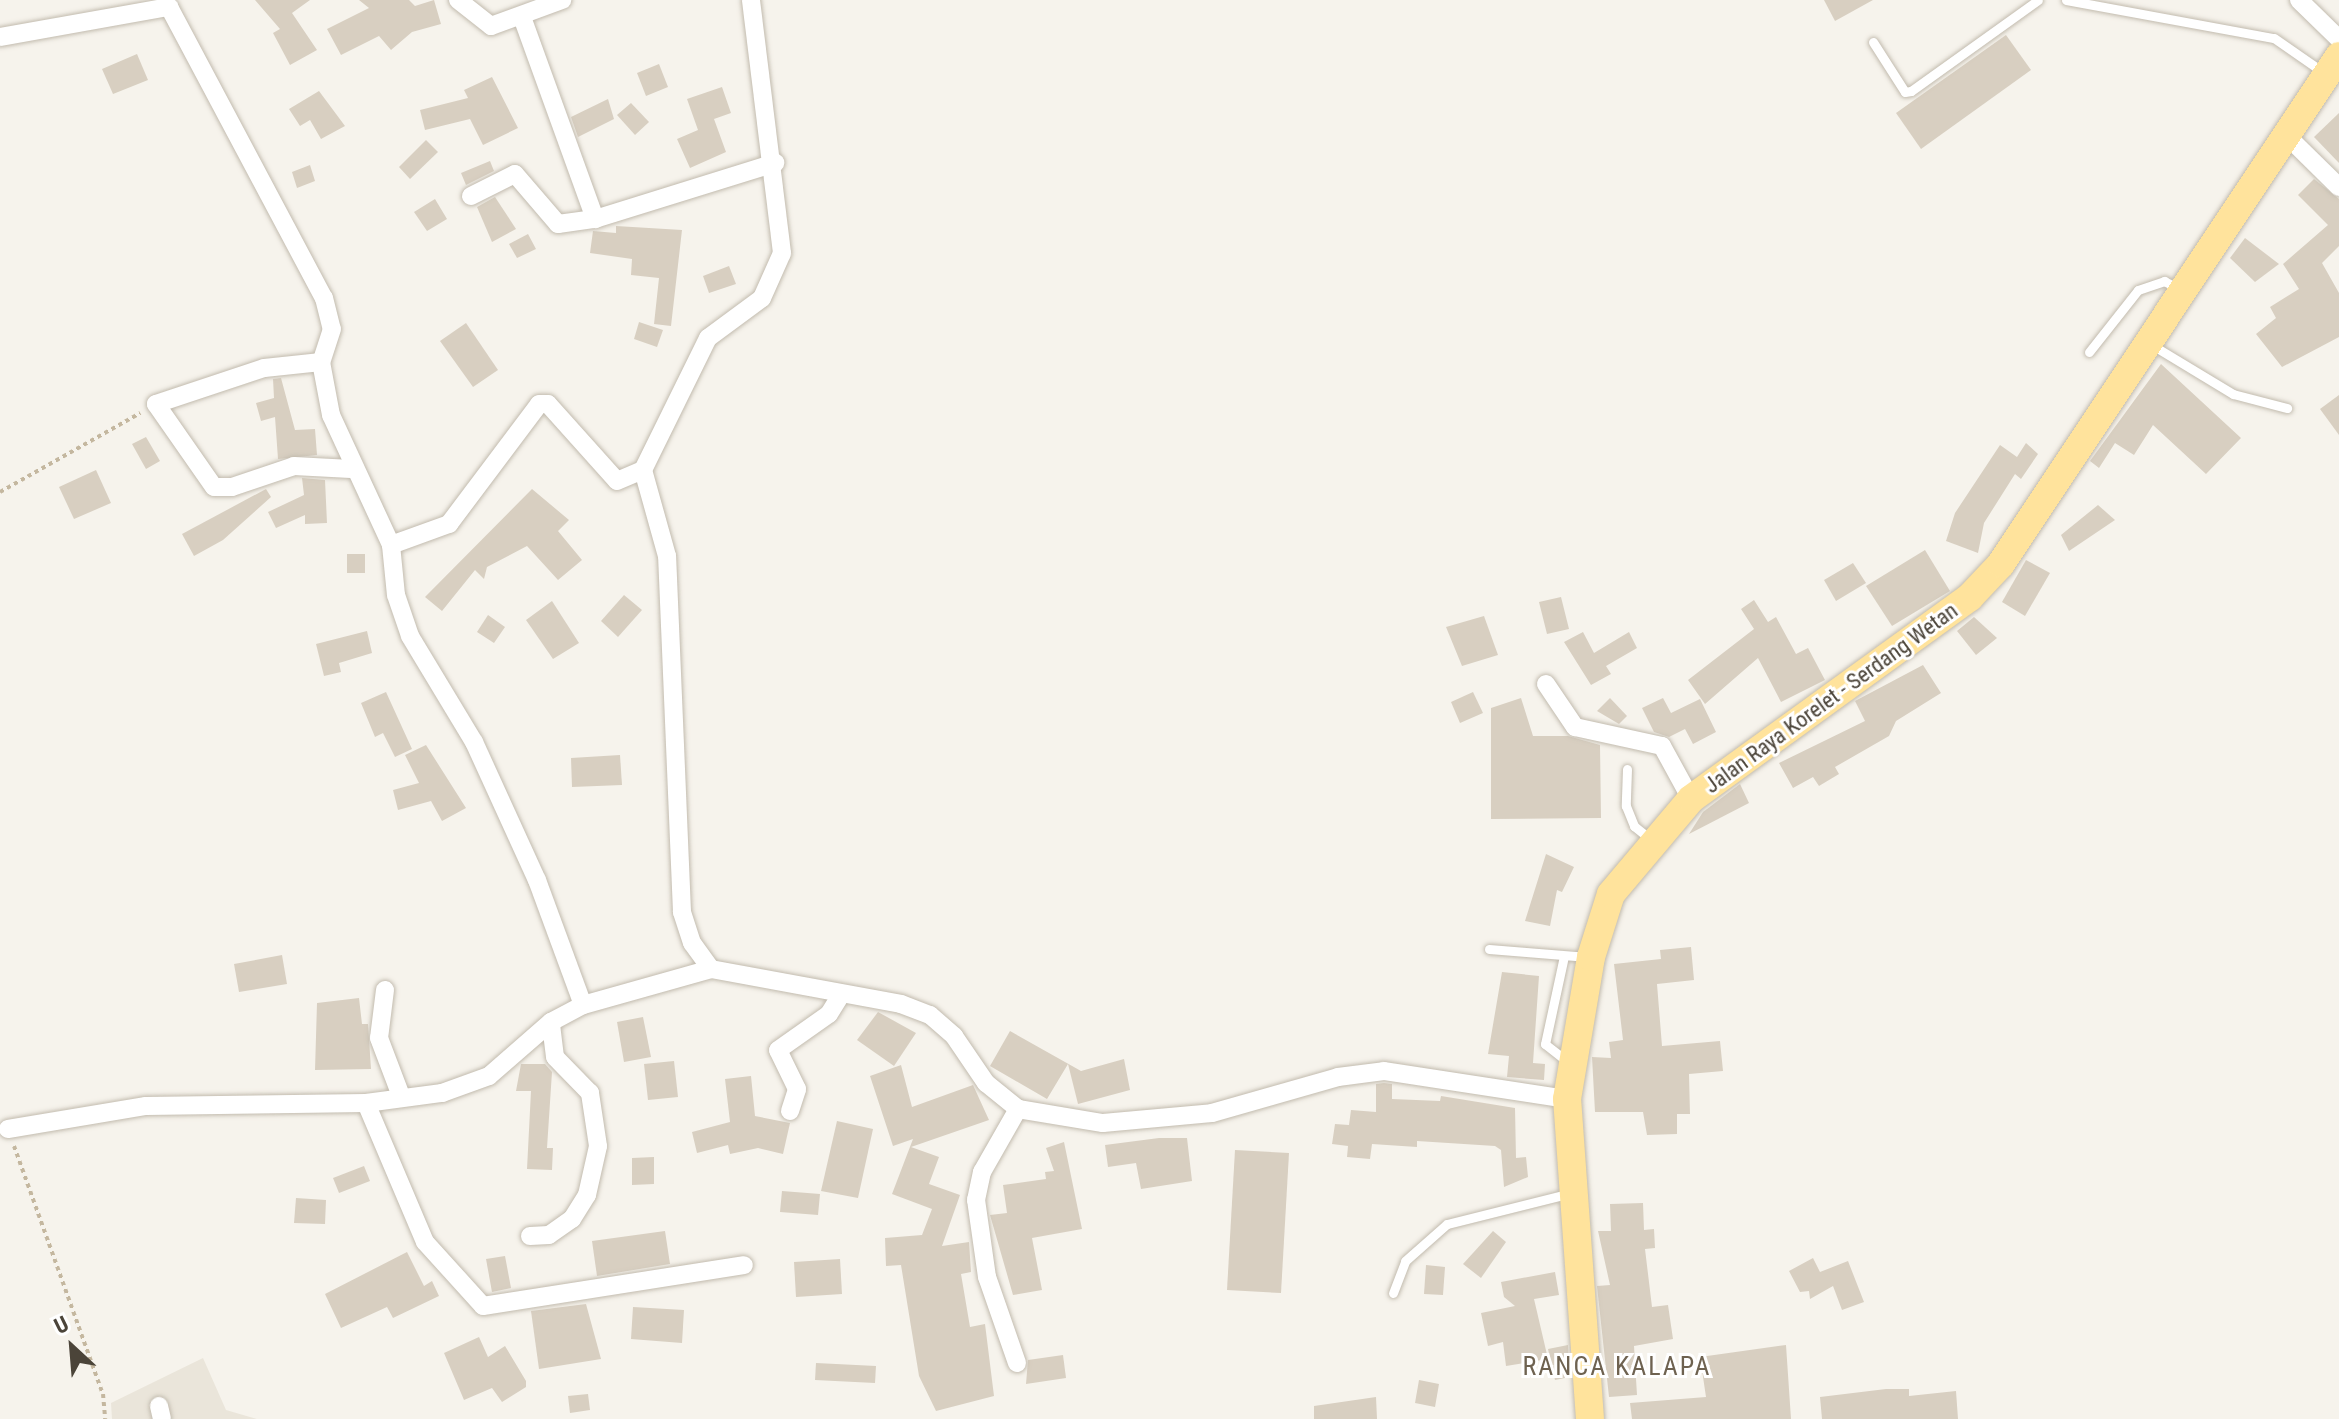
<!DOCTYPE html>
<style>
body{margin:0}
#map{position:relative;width:2339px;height:1419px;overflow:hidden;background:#f6f3ec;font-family:"Roboto Condensed",sans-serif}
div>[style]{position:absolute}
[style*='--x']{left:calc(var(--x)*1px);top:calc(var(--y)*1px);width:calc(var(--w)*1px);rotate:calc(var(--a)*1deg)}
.residential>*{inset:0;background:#eae5da}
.building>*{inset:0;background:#d8cfc1}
.path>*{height:4px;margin-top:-2px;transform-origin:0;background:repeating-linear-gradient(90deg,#c4b79f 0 4px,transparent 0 8px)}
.roads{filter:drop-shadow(0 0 2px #c2bbae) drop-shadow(0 0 2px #c2bbae)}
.service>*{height:9px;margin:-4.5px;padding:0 4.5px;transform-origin:4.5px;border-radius:4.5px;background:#fff}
.minor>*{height:18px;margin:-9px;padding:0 9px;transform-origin:9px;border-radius:9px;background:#fff}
.primary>*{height:28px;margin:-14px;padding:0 14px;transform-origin:14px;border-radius:14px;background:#ffe39c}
span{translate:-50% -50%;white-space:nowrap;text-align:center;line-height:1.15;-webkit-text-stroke:6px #fff;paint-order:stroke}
.street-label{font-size:22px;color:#4b4439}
.quarter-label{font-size:26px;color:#6e6250;letter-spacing:2px}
.north{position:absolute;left:32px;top:1307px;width:80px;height:80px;-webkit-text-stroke:6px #fff;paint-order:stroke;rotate:334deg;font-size:22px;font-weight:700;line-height:32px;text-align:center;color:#4b4439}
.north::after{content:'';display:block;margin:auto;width:28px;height:36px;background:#4b4439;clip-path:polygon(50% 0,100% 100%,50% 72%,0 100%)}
</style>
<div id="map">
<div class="residential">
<div style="clip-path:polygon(203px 1358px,226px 1410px,257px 1419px,112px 1419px,111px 1403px)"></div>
</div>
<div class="building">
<div style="clip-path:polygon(255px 0,310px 0,292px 13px,317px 50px,290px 65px,273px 33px,280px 29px)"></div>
<div style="clip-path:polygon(359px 0,409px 0,415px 6px,434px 0,441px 24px,412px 32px,391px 50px,379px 36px,341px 55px,327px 29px,369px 8px)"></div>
<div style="clip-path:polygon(1824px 0,1873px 0,1835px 21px)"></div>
<div style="clip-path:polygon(2006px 35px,2031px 70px,1921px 149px,1896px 113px)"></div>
<div style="clip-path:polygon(137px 54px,148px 80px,113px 94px,102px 69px)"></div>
<div style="clip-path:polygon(659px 64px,668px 87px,646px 96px,637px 73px)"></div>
<div style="clip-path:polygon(492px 77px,518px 128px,483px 145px,470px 119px,425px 130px,420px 110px,468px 98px,464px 90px)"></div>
<div style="clip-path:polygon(722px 87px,731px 113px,714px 119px,726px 152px,690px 168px,677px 139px,698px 130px,687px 99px)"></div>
<div style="clip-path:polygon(319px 91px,345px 126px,321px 139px,310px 120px,300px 126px,289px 109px)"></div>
<div style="clip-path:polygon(608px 99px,614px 119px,578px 137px,571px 117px)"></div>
<div style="clip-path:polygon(631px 103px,649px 122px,635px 135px,617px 115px)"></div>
<div style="clip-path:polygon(2339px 113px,2339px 163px,2314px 137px)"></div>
<div style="clip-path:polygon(426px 140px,438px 152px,410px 179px,399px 167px)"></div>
<div style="clip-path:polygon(490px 161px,494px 171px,466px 185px,461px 173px)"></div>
<div style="clip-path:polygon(310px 165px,315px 181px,297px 188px,292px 172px)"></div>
<div style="clip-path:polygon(2314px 179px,2339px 199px,2339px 246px,2322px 263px,2339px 293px,2339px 337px,2282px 367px,2256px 334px,2276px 318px,2270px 307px,2299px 289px,2283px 264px,2328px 225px,2298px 195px)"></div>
<div style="clip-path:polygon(495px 197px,516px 229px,492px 242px,477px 207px)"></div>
<div style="clip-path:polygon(435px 199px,447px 219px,427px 231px,414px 212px)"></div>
<div style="clip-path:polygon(616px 226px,682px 230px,671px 326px,654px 324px,659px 278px,631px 275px,632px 259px,590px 253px,593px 231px,616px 233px)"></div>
<div style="clip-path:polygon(528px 234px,536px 249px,517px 258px,509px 244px)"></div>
<div style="clip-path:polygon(2245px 238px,2279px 264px,2255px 282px,2230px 258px)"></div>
<div style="clip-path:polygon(729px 266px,736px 284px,709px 293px,703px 276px)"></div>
<div style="clip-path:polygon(639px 322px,663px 330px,657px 347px,634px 339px)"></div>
<div style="clip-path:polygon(466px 323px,498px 370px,473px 387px,440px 341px)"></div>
<div style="clip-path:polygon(2161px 364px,2241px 438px,2206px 474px,2153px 425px,2134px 455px,2115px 443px,2099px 468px,2090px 461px)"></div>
<div style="clip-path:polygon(281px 378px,295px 430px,315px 429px,317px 455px,278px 459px,275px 417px,261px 421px,256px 403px,274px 398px,273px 379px)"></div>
<div style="clip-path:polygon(2339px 395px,2339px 435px,2320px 409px)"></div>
<div style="clip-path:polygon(146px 437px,160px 461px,146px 469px,132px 444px)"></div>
<div style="clip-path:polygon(2026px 443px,2038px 454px,2021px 479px,2015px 474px,1984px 523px,1978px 553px,1946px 541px,1955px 513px,2000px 445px,2017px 457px)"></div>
<div style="clip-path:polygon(96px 470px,111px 503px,74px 519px,59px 487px)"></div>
<div style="clip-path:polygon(302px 478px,325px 480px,327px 523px,305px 524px,305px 515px,276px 528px,268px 512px,304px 495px)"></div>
<div style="clip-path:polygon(266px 489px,271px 497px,223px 540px,194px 556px,182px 534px)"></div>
<div style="clip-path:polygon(532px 489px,569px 520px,558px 531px,582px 560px,558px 580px,527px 546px,487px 567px,484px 579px,475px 570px,442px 611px,425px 597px)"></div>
<div style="clip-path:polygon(2098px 505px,2115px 520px,2069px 551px,2061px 535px)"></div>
<div style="clip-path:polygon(1925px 550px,1950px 591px,1892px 626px,1866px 586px)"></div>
<div style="clip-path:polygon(347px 554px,365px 554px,365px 573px,347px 573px)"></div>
<div style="clip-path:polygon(2026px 560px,2050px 573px,2025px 616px,2002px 602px)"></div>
<div style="clip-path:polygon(1853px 563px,1866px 583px,1836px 601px,1824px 580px)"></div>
<div style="clip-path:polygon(624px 595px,642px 610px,618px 637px,601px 621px)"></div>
<div style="clip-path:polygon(1561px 597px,1569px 629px,1547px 634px,1539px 602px)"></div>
<div style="clip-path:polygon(1754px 600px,1768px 622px,1776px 617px,1796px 654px,1808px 648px,1825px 680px,1781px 702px,1758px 658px,1705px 704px,1688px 680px,1754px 629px,1741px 609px)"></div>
<div style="clip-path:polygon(552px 601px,579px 643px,553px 659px,526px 620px)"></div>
<div style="clip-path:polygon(488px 615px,505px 627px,494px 643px,477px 632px)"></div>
<div style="clip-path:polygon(1484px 616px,1498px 655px,1462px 666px,1446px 627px)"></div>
<div style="clip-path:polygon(1974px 617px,1997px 638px,1976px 655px,1957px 631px)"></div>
<div style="clip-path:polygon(367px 631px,372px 653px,339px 663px,341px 672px,324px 676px,316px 644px)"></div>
<div style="clip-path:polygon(1583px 632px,1594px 653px,1629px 632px,1637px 648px,1606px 666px,1611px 674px,1591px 685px,1564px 642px)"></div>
<div style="clip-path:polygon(1923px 665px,1941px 693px,1896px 721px,1889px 736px,1835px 767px,1839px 774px,1819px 786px,1813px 777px,1793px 788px,1779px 763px,1865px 721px,1855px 701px)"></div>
<div style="clip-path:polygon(386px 692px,412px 749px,395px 757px,383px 733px,375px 737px,361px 703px)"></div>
<div style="clip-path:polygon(1473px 692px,1483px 713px,1460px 723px,1451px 702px)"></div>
<div style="clip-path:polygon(1521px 698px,1533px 736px,1568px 736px,1600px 745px,1601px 818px,1491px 819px,1491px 708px)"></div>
<div style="clip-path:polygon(1610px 698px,1627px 716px,1619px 724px,1597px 711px)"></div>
<div style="clip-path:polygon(1663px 698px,1671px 713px,1700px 699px,1716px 732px,1693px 744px,1685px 729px,1669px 737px,1654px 732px,1642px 708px)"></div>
<div style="clip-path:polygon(426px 745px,466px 808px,442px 821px,431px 801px,398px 810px,393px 790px,419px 783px,405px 755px)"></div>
<div style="clip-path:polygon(620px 755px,622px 785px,572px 787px,571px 758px)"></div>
<div style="clip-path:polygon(1740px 784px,1749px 803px,1689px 834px,1703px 812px)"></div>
<div style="clip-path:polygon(1546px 854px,1574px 867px,1562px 892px,1557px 890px,1550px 926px,1525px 921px)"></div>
<div style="clip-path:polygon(1691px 947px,1694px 980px,1657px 984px,1662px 1046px,1720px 1041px,1723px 1071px,1689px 1074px,1690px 1114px,1677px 1114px,1677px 1134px,1647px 1135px,1643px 1112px,1595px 1112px,1592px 1057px,1611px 1058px,1609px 1042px,1623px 1040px,1614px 964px,1661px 959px,1660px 950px)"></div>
<div style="clip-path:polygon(282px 955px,287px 984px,239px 992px,234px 964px)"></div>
<div style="clip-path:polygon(1502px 972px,1539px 976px,1533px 1063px,1545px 1064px,1544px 1080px,1507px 1077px,1509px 1056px,1488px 1054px)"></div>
<div style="clip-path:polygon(359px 998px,362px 1024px,368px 1024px,371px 1069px,315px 1070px,317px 1003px)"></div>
<div style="clip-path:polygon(878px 1012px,916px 1033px,894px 1066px,857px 1040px)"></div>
<div style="clip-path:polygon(643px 1017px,651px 1057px,624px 1062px,617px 1022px)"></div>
<div style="clip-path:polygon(1010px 1031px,1081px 1071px,1124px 1059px,1130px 1090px,1078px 1104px,1068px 1064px,1047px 1099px,990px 1066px)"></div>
<div style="clip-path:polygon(674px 1061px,678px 1097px,648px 1100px,644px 1064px)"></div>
<div style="clip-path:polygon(521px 1064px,545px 1064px,552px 1072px,547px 1148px,553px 1148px,552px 1170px,527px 1169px,531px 1091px,516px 1091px)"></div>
<div style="clip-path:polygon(901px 1065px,912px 1107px,973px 1085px,989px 1120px,911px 1147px,939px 1157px,929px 1184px,960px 1195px,942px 1246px,969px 1242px,971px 1272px,961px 1274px,970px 1327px,985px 1324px,994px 1396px,936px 1411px,919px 1376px,901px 1265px,886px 1266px,885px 1238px,922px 1235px,932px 1209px,892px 1194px,913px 1139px,893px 1146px,870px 1076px)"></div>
<div style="clip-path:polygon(751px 1076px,755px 1116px,790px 1123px,783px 1154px,758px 1148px,730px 1154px,728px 1145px,697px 1153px,692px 1132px,730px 1122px,725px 1079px)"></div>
<div style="clip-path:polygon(1384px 1083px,1392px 1084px,1392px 1099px,1440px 1101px,1441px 1096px,1515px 1108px,1516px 1158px,1526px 1157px,1528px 1177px,1504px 1187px,1501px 1150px,1495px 1146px,1417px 1141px,1417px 1147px,1372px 1144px,1370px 1159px,1347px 1157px,1348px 1146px,1332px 1144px,1335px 1124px,1349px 1125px,1351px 1110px,1376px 1112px,1376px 1084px)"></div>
<div style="clip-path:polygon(837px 1121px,873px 1129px,858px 1198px,821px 1191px)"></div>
<div style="clip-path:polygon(1159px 1138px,1187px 1138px,1192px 1181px,1141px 1189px,1136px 1163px,1108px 1167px,1105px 1145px)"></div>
<div style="clip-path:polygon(1064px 1142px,1082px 1229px,1032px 1238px,1042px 1290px,1013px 1295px,990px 1215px,1007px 1213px,1003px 1185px,1046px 1179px,1045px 1172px,1054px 1171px,1046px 1148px)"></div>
<div style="clip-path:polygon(1235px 1150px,1289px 1153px,1281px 1293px,1227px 1290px)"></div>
<div style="clip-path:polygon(654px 1157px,654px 1184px,632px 1185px,632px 1158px)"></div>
<div style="clip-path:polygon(364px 1166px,370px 1181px,339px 1193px,333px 1178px)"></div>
<div style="clip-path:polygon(782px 1191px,820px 1194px,818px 1215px,780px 1212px)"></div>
<div style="clip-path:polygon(296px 1198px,326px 1200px,325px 1224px,294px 1223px)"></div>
<div style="clip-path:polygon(1643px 1203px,1644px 1230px,1654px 1229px,1655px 1248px,1645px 1249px,1652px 1307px,1668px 1305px,1673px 1339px,1634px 1346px,1637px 1395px,1609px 1397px,1597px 1286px,1610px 1285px,1598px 1231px,1611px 1231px,1610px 1204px)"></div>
<div style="clip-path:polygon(665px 1231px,670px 1264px,597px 1276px,592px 1241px)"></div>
<div style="clip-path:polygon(1493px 1231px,1506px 1242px,1481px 1278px,1463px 1264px)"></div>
<div style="clip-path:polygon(407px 1252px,424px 1286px,432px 1281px,439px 1296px,393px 1318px,387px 1307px,341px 1328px,325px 1294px)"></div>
<div style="clip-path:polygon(505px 1256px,511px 1288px,492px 1292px,486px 1259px)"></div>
<div style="clip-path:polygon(1813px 1258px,1820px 1272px,1848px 1261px,1864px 1302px,1842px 1310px,1833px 1286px,1810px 1299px,1809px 1291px,1800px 1292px,1789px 1271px)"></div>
<div style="clip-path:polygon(840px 1259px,842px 1294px,796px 1297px,794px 1262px)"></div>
<div style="clip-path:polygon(1426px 1265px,1445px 1267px,1443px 1295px,1424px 1294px)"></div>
<div style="clip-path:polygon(1555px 1272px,1559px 1295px,1534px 1299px,1548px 1359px,1506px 1366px,1503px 1342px,1488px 1346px,1481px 1313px,1515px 1306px,1504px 1297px,1501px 1282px)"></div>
<div style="clip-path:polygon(586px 1304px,601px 1359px,539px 1369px,531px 1311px)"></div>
<div style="clip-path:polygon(633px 1307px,684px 1310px,682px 1343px,631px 1339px)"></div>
<div style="clip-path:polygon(479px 1337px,488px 1357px,505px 1346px,526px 1381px,526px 1387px,502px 1402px,492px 1388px,464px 1400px,444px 1353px)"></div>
<div style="clip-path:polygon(1568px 1345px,1570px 1377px,1555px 1380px,1548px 1349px)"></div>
<div style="clip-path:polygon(1786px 1345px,1791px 1419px,1632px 1419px,1630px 1403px,1706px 1397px,1700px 1357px)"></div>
<div style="clip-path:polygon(1063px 1355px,1066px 1378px,1026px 1384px,1028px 1360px)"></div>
<div style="clip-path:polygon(816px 1363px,876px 1366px,875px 1383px,815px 1380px)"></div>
<div style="clip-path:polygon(1419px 1380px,1439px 1384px,1435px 1407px,1415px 1403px)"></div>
<div style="clip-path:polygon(1886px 1389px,1909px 1389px,1909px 1396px,1956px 1391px,1958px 1419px,1822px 1419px,1820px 1397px)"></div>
<div style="clip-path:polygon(588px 1394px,590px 1410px,570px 1413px,568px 1396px)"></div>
<div style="clip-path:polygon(1376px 1397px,1377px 1419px,1314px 1419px,1314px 1406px)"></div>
</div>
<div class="path">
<div style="--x:0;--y:492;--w:161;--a:-29.4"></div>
<div style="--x:14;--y:1146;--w:263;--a:70.3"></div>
<div style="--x:103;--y:1394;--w:25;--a:85"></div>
</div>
<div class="roads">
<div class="service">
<div style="--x:2066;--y:0;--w:211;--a:10.4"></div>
<div style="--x:2274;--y:38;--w:60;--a:34.8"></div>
<div style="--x:1873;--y:42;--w:59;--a:57.4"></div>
<div style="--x:1905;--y:92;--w:6;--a:-9"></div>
<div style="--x:1911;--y:91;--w:156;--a:-35.6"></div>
<div style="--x:2152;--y:345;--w:95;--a:31.2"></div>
<div style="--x:2233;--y:394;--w:56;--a:14.5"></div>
<div style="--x:2089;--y:352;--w:79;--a:-51.7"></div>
<div style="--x:2138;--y:290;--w:28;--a:-19"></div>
<div style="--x:2164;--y:281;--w:16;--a:27"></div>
<div style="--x:1627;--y:769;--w:37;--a:92"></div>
<div style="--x:1626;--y:806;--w:22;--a:68"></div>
<div style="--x:1634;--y:826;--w:22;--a:39"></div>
<div style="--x:1489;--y:949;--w:99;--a:4.6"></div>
<div style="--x:1564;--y:956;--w:90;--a:102.2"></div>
<div style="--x:1545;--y:1044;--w:29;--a:38"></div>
<div style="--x:1393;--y:1293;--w:34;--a:-69"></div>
<div style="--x:1405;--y:1261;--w:56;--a:-41.4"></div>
<div style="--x:1447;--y:1224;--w:128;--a:-14"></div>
</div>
<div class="minor">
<div style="--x:458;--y:0;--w:42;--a:38.2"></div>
<div style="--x:491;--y:26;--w:76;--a:-20.1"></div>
<div style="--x:2299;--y:0;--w:56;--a:44.3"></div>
<div style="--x:522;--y:17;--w:215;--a:70.1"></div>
<div style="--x:595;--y:219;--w:189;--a:-17.3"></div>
<div style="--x:0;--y:37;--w:172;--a:-10.1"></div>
<div style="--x:169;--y:7;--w:330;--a:62"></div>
<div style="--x:324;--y:298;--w:32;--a:76"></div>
<div style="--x:332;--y:329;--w:35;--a:108"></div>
<div style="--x:321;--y:362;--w:54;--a:79.3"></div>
<div style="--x:331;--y:415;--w:143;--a:65.2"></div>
<div style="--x:391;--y:545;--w:50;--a:84.3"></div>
<div style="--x:396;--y:595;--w:43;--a:71.1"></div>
<div style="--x:410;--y:636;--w:124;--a:58.9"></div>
<div style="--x:474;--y:742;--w:152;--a:65.5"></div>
<div style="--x:537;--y:880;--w:133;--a:69.8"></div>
<div style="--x:2284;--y:133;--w:77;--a:44.5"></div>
<div style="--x:471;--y:196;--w:49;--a:-26.6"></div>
<div style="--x:515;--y:174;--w:66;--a:49.3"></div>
<div style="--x:558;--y:224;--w:37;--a:-8"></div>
<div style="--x:321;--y:362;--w:57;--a:174"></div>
<div style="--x:264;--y:368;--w:114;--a:161.6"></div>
<div style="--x:156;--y:404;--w:101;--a:55.1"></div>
<div style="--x:214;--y:487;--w:18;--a:0"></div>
<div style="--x:232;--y:487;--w:65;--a:-18.7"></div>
<div style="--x:294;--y:466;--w:57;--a:3"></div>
<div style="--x:391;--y:545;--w:62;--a:-19.9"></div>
<div style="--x:449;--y:524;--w:150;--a:-53.1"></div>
<div style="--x:539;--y:404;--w:9;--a:0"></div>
<div style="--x:548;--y:404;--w:103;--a:48.1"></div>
<div style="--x:617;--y:481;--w:28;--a:-23"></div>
<div style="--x:1546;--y:684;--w:52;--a:56"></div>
<div style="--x:1575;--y:727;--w:89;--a:12.3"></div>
<div style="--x:1662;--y:746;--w:60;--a:61.3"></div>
<div style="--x:711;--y:969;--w:32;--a:-126"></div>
<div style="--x:692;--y:943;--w:33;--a:-108"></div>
<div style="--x:682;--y:912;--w:356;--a:-92.4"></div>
<div style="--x:667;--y:556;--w:89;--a:-105.6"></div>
<div style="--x:643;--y:470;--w:147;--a:-63.8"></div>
<div style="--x:708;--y:338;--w:67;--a:-36.5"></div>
<div style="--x:762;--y:298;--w:49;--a:-66"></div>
<div style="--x:782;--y:253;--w:255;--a:-97"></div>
<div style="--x:385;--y:990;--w:48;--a:97.1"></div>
<div style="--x:379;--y:1038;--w:62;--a:69.2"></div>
<div style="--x:366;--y:1103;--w:151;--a:67"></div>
<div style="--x:425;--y:1242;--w:86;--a:47.8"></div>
<div style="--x:483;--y:1306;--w:264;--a:-8.9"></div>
<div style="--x:790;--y:1111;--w:23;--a:-72"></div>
<div style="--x:797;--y:1089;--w:43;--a:-116"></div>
<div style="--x:778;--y:1050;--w:62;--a:-35.2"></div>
<div style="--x:829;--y:1014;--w:22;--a:-58"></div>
<div style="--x:8;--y:1129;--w:140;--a:-9.5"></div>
<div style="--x:146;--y:1106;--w:220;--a:-0.8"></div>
<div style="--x:366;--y:1103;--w:77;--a:-7.5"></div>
<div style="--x:442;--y:1093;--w:50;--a:-19.9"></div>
<div style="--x:489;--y:1076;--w:82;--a:-41.1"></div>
<div style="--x:551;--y:1022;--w:36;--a:-28"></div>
<div style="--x:583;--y:1005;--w:133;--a:-15.7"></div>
<div style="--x:711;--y:969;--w:193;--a:10.4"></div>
<div style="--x:901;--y:1004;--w:31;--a:21"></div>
<div style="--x:930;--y:1015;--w:32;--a:41"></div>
<div style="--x:954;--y:1036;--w:57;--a:55.8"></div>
<div style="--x:986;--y:1083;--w:41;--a:39.1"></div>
<div style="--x:1018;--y:1109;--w:86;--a:9.4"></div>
<div style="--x:1103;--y:1123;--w:109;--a:-5.2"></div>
<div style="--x:1212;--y:1113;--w:131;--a:-15.9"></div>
<div style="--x:1338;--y:1077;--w:46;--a:-7.4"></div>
<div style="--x:1384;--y:1071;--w:185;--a:8.7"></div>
<div style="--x:530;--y:1236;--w:19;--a:-3"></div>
<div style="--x:549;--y:1235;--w:28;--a:-35"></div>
<div style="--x:572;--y:1219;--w:28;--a:-58"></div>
<div style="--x:587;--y:1195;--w:50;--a:-77.3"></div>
<div style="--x:598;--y:1146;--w:54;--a:-98.6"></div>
<div style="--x:590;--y:1093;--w:50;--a:-134.2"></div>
<div style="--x:555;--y:1057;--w:35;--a:-97"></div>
<div style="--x:1017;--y:1363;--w:91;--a:-109.2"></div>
<div style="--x:987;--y:1277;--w:78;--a:-98.1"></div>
<div style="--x:976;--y:1200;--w:29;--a:-78"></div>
<div style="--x:982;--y:1172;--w:73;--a:-60.3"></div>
<div style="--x:159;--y:1406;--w:13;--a:77"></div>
</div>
<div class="primary">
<div style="--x:1590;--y:1419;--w:321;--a:-94.1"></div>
<div style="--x:1567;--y:1099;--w:144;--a:-80.4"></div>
<div style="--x:1591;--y:957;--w:66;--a:-72.4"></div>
<div style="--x:1611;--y:894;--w:124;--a:-49.9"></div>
<div style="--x:1691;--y:799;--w:344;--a:-35.9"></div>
<div style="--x:1970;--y:597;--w:45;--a:-46.8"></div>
<div style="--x:2001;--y:564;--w:610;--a:-56.36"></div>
</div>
</div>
<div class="street-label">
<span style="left:1831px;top:698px;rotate:-36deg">Jalan Raya Korelet - Serdang Wetan</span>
</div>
<div class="quarter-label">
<span style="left:1617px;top:1367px">RANCA KALAPA</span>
</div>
<div class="north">U</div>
</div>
